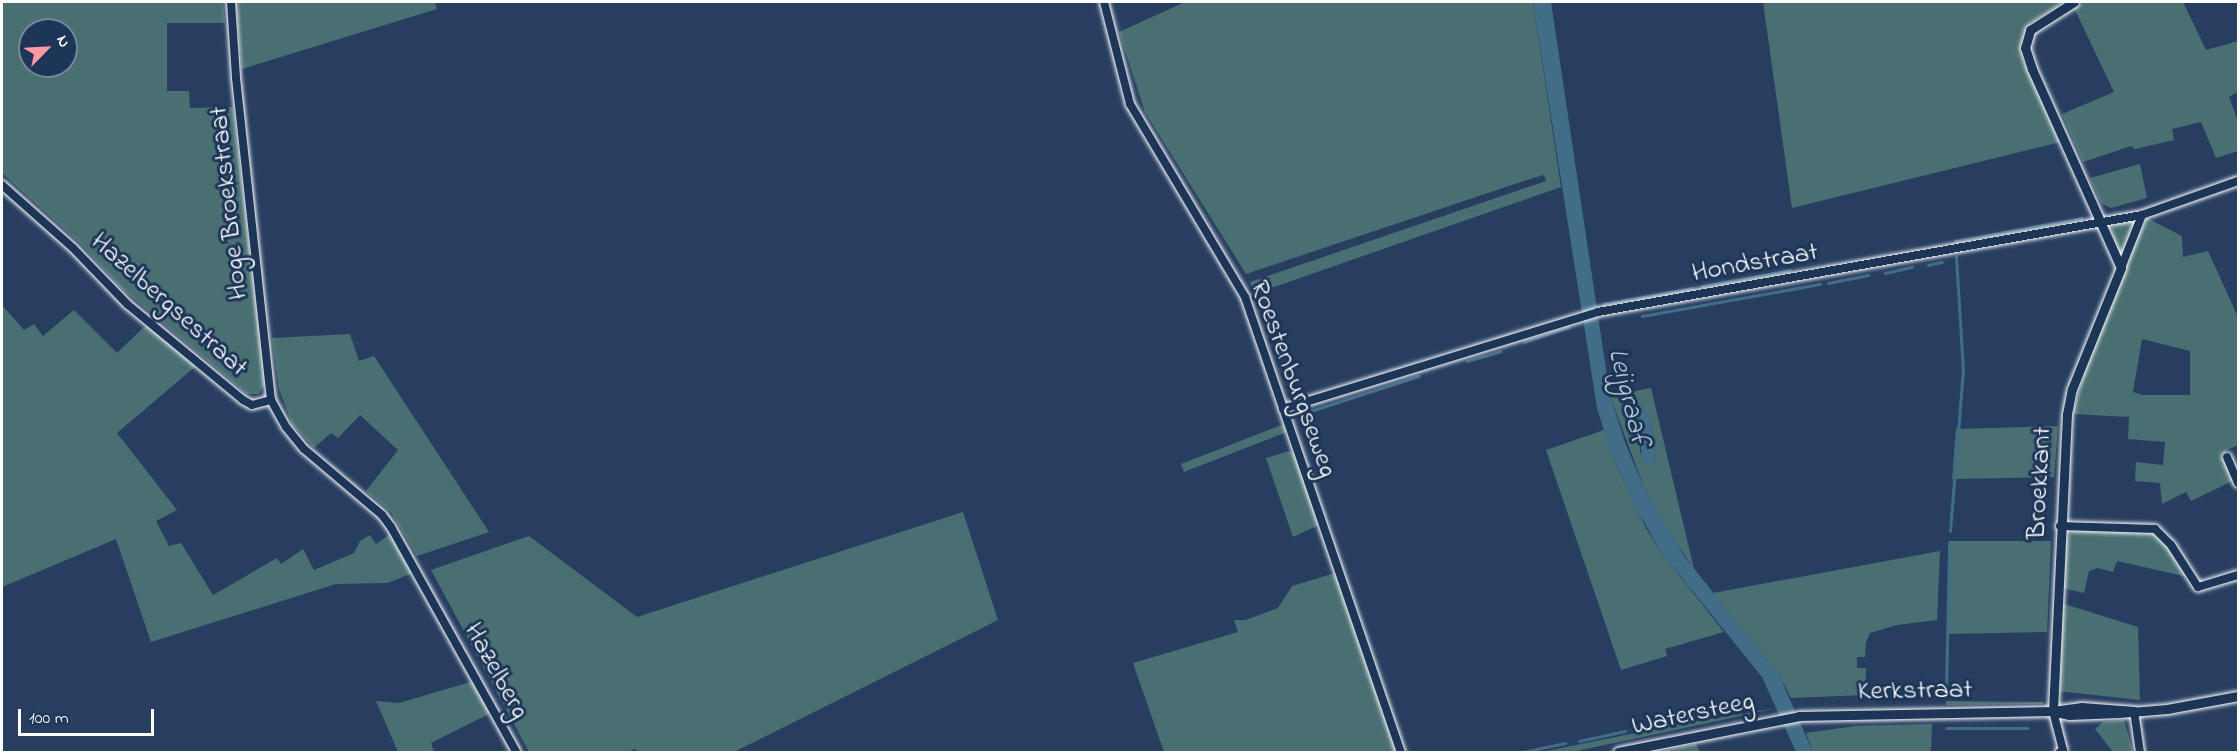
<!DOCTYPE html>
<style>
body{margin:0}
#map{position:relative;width:2240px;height:754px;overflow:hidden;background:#273e61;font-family:"Indie Flower",sans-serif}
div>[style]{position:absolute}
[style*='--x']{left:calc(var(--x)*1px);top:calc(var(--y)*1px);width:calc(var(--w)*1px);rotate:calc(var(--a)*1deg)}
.green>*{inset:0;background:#496f72}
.water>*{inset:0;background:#426d89}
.stream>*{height:3px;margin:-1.5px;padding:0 1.5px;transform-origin:1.5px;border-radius:1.5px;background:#426d89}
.roads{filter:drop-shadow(0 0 2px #fff) drop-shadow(0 0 2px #fff)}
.minor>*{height:8px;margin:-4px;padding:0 4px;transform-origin:4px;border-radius:4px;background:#1d3557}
.tertiary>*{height:9px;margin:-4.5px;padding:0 4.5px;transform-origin:4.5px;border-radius:4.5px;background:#1d3557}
span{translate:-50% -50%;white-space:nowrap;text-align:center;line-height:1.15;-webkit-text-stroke:6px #1d3557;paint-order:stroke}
.street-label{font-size:27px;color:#fff}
.water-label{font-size:28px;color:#b3c5d0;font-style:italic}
.frame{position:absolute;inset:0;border:3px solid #fff;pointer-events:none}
.north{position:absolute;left:18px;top:18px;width:60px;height:60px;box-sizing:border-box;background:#1d3557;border:2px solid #77869a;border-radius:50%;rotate:66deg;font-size:16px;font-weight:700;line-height:24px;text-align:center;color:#fff}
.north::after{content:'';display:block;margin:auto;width:21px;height:27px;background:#ff9aa2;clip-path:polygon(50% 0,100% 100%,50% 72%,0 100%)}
.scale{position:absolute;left:18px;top:709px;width:136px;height:27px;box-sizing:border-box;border:3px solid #fff;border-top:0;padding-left:8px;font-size:18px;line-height:21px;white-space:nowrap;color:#fff;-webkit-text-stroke:4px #1d3557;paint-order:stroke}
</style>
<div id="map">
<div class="green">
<div style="clip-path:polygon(evenodd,2px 2px,223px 2px,225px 23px,167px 23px,167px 91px,189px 91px,190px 108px,233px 107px,265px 384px,259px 394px,247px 394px,121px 288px,82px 245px,2px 173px,2px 2px,30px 30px,66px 30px,66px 66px,30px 66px,30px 30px)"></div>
<div style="clip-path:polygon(236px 2px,435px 2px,437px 9px,242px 69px)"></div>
<div style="clip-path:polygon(1185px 2px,1533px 2px,1561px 187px,1254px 294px,1250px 282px,1546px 181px,1544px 175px,1530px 179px,1246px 274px,1145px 112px,1119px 32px)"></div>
<div style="clip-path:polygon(1763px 2px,2063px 2px,2029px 24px,2021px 46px,2023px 60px,2061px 142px,1792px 208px)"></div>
<div style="clip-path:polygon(2085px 2px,2183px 2px,2206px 50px,2238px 41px,2238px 92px,2229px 97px,2238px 121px,2238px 151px,2216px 158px,2201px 122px,2172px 129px,2174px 140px,2135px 149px,2131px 146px,2083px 162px,2062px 114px,2114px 92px,2074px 8px)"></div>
<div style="clip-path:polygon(2140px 164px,2147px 198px,2111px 208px,2101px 203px,2090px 178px)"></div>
<div style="clip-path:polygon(evenodd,2147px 218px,2182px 236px,2183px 257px,2208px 251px,2238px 317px,2238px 445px,2225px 451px,2237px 479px,2191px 501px,2186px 492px,2162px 504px,2160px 483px,2135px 481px,2136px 462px,2163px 465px,2165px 442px,2128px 439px,2129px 417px,2073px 414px,2083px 377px,2128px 258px,2147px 218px,2142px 339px,2190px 351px,2190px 395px,2142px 395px,2133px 392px,2142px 339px)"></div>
<div style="clip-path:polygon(2135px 219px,2136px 222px,2120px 257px,2111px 229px,2115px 224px)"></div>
<div style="clip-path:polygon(2px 305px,24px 330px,34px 324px,43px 336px,74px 310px,117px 353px,143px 328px,149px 326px,196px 366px,117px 433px,177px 510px,156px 521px,169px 546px,181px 543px,213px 595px,277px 558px,281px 564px,303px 549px,314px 570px,354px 553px,360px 541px,370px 535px,376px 544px,392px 533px,415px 572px,388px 583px,336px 584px,151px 642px,116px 539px,2px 587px)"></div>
<div style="clip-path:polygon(350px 334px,359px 361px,374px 356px,489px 532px,417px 556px,391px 512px,366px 491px,398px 450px,360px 415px,338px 438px,331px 433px,314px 448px,292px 424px,279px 389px,272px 338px)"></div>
<div style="clip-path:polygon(evenodd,1651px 388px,1694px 569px,1664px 525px,1645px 490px,1610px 396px,1651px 388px,1646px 411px,1651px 422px,1656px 459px,1640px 453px,1640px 437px,1630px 421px,1646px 411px)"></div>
<div style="clip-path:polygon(1284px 424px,1287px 432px,1184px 472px,1181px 464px)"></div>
<div style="clip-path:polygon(2058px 426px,2054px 477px,1952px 479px,1956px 429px)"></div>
<div style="clip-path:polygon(1604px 430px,1619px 471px,1646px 528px,1661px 552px,1724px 632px,1665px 649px,1667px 656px,1621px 670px,1546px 450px)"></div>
<div style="clip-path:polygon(1289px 451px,1294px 452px,1319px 525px,1293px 537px,1266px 458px)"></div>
<div style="clip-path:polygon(963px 512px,998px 620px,734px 752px,638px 752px,635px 749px,628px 752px,529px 752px,431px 570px,529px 536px,637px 617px)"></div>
<div style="clip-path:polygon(2074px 528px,2159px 529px,2188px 577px,2117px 561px,2113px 572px,2098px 568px,2089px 571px,2084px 593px,2062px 588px,2064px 543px)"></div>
<div style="clip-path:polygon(1949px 541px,2051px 541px,2047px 632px,1947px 634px)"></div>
<div style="clip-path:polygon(1940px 551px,1937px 620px,1897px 625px,1870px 633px,1866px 642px,1865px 657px,1857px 657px,1857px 668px,1866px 668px,1865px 695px,1791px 698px,1779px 675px,1713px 593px)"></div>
<div style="clip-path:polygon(1335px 573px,1397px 752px,1164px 752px,1133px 663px,1238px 632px,1234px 620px,1245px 620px,1278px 608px,1292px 586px)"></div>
<div style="clip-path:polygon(2061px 603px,2138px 627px,2140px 700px,2057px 691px)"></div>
<div style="clip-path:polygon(474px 681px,491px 713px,431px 743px,434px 752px,398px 752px,376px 701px,399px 703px)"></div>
<div style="clip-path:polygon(1946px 701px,2043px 702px,2043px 704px,1946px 705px)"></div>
<div style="clip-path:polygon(1778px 708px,1572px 752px,1541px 752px,1685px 723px)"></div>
<div style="clip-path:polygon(2124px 720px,2133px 752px,2113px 752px,2095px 729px,2103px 722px)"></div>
<div style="clip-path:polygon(1932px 724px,1931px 752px,1813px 752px,1806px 733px,1855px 726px)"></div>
<div style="clip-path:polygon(1696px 744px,1700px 752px,1658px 752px)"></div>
</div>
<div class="water">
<div style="clip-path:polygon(1533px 2px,1551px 2px,1610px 396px,1626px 445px,1645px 490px,1684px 556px,1779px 675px,1813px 752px,1796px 752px,1762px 677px,1661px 552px,1634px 504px,1609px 447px,1597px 408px)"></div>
<div style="clip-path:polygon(1639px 405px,1647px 411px,1651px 422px,1656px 459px,1655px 464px,1651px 467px,1642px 462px,1640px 437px,1630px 421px,1633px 408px)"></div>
</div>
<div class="stream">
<div style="--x:1955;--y:241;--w:129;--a:-10.3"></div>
<div style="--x:1928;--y:265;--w:14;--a:-12"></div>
<div style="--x:1885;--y:273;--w:28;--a:-13"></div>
<div style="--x:1828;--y:283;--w:41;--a:-11.3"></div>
<div style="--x:1702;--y:286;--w:89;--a:-10.3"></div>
<div style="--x:1603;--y:304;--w:91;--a:-10.1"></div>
<div style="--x:1642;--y:316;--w:181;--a:-10.2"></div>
<div style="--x:1524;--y:342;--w:47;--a:-18.4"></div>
<div style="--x:1467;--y:361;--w:35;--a:-16"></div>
<div style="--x:1295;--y:416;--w:130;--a:-17.9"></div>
<div style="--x:1950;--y:531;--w:161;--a:-85.4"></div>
<div style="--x:1963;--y:371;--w:115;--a:-93.5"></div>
<div style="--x:1946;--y:692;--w:149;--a:-88.8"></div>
<div style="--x:1946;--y:728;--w:82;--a:0"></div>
<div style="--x:1579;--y:741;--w:47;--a:-12.3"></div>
<div style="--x:1522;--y:752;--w:44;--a:-11.8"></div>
</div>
<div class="roads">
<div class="minor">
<div style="--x:231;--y:2;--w:76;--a:86.2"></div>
<div style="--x:236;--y:78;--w:324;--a:83.8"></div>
<div style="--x:271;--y:400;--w:31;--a:61"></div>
<div style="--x:286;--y:427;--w:28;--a:51"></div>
<div style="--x:304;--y:449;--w:102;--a:40.2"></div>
<div style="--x:382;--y:515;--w:15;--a:53"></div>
<div style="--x:391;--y:527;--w:257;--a:60.9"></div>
<div style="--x:1104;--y:2;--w:105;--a:75.7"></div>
<div style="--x:1130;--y:104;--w:225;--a:59.2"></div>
<div style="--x:1245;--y:297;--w:481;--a:71.1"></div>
<div style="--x:2;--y:185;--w:95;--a:41.6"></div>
<div style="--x:73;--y:248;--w:78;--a:46"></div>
<div style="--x:127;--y:304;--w:151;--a:39.6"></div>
<div style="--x:243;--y:400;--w:10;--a:29"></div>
<div style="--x:252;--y:405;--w:20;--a:-15"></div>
<div style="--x:2121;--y:268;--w:57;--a:-68.4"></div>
<div style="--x:1283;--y:409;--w:330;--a:-17.1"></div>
<div style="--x:1598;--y:312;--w:553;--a:-10.11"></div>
<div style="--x:2142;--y:215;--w:102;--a:-19.5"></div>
<div style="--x:2227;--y:457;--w:28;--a:67"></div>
<div style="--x:2060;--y:526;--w:95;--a:1.8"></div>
<div style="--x:2155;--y:529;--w:23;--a:45"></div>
<div style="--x:2171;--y:545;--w:50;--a:57.3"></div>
<div style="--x:2198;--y:587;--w:42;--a:-16.7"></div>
<div style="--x:2053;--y:711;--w:40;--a:75.6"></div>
<div style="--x:2063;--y:750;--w:4;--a:146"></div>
<div style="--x:2134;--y:711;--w:41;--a:81.7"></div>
</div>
<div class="tertiary">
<div style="--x:2053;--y:711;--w:297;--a:-87.3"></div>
<div style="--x:2067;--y:414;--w:25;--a:-79"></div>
<div style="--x:2072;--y:389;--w:131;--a:-68"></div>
<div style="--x:2121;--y:268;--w:218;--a:-114.1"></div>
<div style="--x:2032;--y:69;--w:22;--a:-108"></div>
<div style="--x:2025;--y:48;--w:19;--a:-74"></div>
<div style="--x:2030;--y:30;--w:52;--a:-32.5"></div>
<div style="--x:2055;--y:712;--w:14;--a:12"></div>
<div style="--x:2069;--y:715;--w:50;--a:-2.3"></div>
<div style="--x:2119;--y:713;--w:48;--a:-4.8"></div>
<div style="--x:2167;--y:709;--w:72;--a:-10.4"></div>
<div style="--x:1618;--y:752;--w:185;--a:-11.2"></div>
<div style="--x:1799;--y:716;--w:254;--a:-1.1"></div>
<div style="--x:2053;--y:711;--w:29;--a:-8"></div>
<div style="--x:2082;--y:707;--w:52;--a:4.4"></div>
</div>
</div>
<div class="street-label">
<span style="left:229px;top:203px;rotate:-96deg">Hoge Broekstraat</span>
<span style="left:1755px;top:263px;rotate:-10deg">Hondstraat</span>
<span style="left:169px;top:305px;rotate:42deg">Hazelbergsestraat</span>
<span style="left:1293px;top:379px;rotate:70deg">Roestenburgseweg</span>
<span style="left:2040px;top:483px;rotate:-87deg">Broekkant</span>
<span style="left:496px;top:671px;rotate:61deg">Hazelberg</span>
<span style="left:1915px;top:691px;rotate:-1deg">Kerkstraat</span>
<span style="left:1693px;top:714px;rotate:-12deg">Watersteeg</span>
</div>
<div class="water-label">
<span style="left:1627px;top:397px;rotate:76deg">Leijgraaf</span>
</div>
<div class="frame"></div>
<div class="north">N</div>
<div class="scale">100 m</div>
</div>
